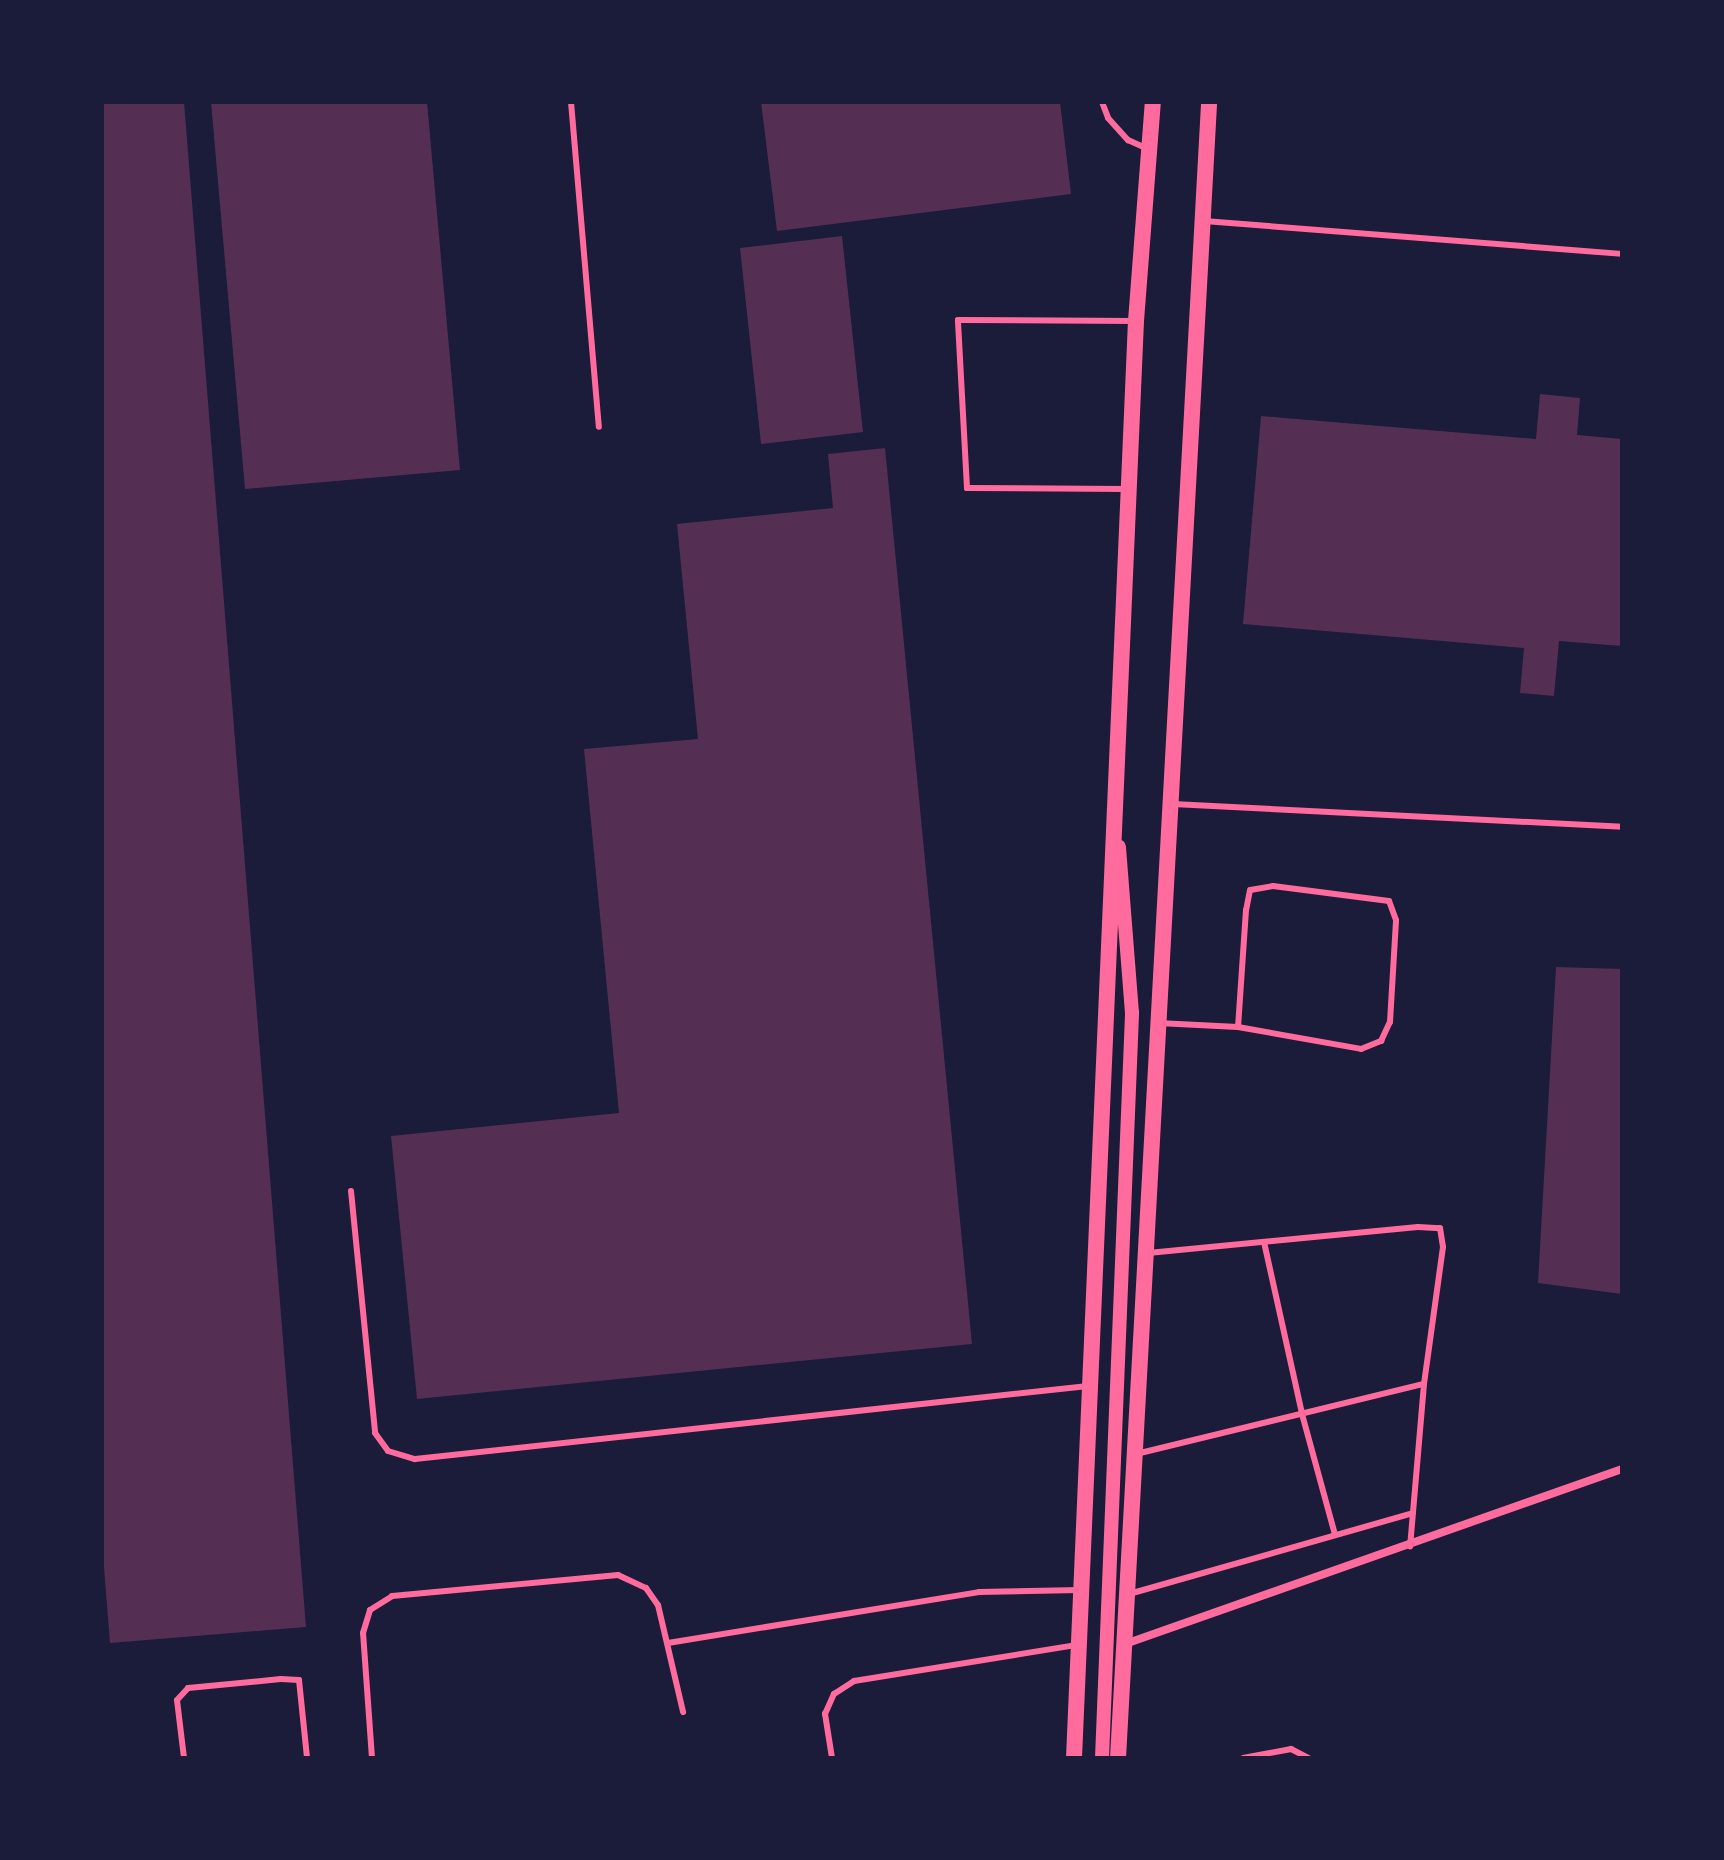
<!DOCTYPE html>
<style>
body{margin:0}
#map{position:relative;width:1724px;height:1860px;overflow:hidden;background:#1b1b3a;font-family:Lato,sans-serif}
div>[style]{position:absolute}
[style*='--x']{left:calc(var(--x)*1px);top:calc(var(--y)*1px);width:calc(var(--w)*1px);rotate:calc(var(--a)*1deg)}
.building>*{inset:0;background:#542f53}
.service>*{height:6px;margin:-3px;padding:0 3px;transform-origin:3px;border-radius:3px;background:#ff6b9d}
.minor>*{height:8px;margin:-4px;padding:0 4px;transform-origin:4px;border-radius:4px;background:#ff6b9d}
.tertiary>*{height:14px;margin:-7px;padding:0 7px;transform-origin:7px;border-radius:7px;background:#ff6b9d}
.secondary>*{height:16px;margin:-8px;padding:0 8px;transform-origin:8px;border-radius:8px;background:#ff6b9d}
span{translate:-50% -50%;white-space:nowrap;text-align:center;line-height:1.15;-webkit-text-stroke:6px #1b1b3a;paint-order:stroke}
.frame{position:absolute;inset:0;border:104px solid #1b1b3a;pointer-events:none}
</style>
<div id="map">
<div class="building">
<div style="clip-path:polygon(102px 102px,184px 102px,306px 1627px,110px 1643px,102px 1542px)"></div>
<div style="clip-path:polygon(211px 102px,427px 102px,460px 470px,245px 489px)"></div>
<div style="clip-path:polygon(761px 102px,1060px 102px,1071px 194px,777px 231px)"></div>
<div style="clip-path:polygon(842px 236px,863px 432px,761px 444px,740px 248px)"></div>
<div style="clip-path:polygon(1540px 394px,1580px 398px,1577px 435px,1622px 439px,1622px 646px,1559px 641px,1554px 696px,1520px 693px,1524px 648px,1243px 624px,1261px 416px,1536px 439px)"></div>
<div style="clip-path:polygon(885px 448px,972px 1344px,417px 1399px,391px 1136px,619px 1113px,584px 749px,698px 739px,677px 524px,833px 508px,828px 454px)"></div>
<div style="clip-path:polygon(1556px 967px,1622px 969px,1622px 1294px,1538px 1283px)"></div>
</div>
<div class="service">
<div style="--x:571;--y:102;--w:326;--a:85.1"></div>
<div style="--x:1102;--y:102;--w:17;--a:69"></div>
<div style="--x:1108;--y:118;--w:30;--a:48"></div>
<div style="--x:1128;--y:140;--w:20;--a:24"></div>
<div style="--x:1204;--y:221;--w:419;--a:4.5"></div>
<div style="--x:1126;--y:489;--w:159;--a:-179.6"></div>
<div style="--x:967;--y:488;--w:168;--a:-93.1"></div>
<div style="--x:958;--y:320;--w:178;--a:0.3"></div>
<div style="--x:1173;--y:804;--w:450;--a:2.9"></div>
<div style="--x:1158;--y:1023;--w:80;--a:2.9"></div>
<div style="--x:1238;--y:1027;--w:125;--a:10.1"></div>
<div style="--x:1361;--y:1049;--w:22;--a:-22"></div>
<div style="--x:1381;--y:1041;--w:21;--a:-65"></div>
<div style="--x:1390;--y:1022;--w:102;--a:-86.6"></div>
<div style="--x:1396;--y:920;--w:20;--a:-110"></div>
<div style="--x:1389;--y:901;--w:117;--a:-172.6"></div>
<div style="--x:1273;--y:886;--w:23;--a:170"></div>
<div style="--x:1250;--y:890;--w:20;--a:101"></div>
<div style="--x:1246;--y:910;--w:117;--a:93.9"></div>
<div style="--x:351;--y:1191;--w:243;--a:84.3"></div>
<div style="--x:375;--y:1433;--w:22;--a:54"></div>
<div style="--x:388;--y:1451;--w:28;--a:17"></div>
<div style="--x:415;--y:1459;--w:677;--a:-6.19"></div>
<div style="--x:1264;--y:1242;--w:176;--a:77.5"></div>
<div style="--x:1302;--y:1414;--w:125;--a:74.7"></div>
<div style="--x:1148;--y:1253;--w:271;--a:-5.5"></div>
<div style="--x:1418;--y:1227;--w:22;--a:3"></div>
<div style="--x:1440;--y:1228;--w:19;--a:81"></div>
<div style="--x:1443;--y:1247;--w:138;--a:97.9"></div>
<div style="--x:1424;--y:1384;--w:163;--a:94.9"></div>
<div style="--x:1136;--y:1454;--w:296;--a:-13.7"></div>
<div style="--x:1129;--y:1594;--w:295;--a:-15.9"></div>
<div style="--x:668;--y:1643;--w:315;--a:-9.3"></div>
<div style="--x:979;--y:1592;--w:101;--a:-1.1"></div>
<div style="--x:184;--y:1758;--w:58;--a:-96.9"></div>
<div style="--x:177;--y:1700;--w:16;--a:-47"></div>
<div style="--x:188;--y:1688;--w:93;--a:-5.5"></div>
<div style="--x:281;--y:1679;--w:18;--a:3"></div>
<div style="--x:299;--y:1680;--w:78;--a:84.1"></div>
<div style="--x:372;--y:1758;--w:125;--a:-94.1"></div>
<div style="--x:363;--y:1633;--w:24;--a:-73"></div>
<div style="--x:370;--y:1610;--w:26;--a:-32"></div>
<div style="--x:392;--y:1596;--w:227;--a:-5.3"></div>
<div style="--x:618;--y:1575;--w:31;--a:25"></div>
<div style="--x:646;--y:1588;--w:21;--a:55"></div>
<div style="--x:658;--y:1605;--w:110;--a:76.8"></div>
<div style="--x:832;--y:1758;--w:45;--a:-99"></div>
<div style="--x:825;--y:1714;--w:22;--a:-66"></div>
<div style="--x:834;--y:1694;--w:24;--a:-33"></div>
<div style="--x:854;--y:1681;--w:226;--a:-9.2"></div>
<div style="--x:1243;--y:1758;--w:49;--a:-10.6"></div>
<div style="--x:1291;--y:1749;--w:20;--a:27"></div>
</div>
<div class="minor">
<div style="--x:1125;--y:1644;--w:527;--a:-19.4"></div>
</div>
<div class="tertiary">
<div style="--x:1102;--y:1758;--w:746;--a:-87.69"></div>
<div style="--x:1132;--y:1013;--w:167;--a:-94.5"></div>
</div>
<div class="secondary">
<div style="--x:1074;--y:1758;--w:1438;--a:-87.53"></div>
<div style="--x:1136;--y:321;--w:220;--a:-85.6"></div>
<div style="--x:1118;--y:1758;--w:1658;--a:-86.85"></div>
</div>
<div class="frame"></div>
</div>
